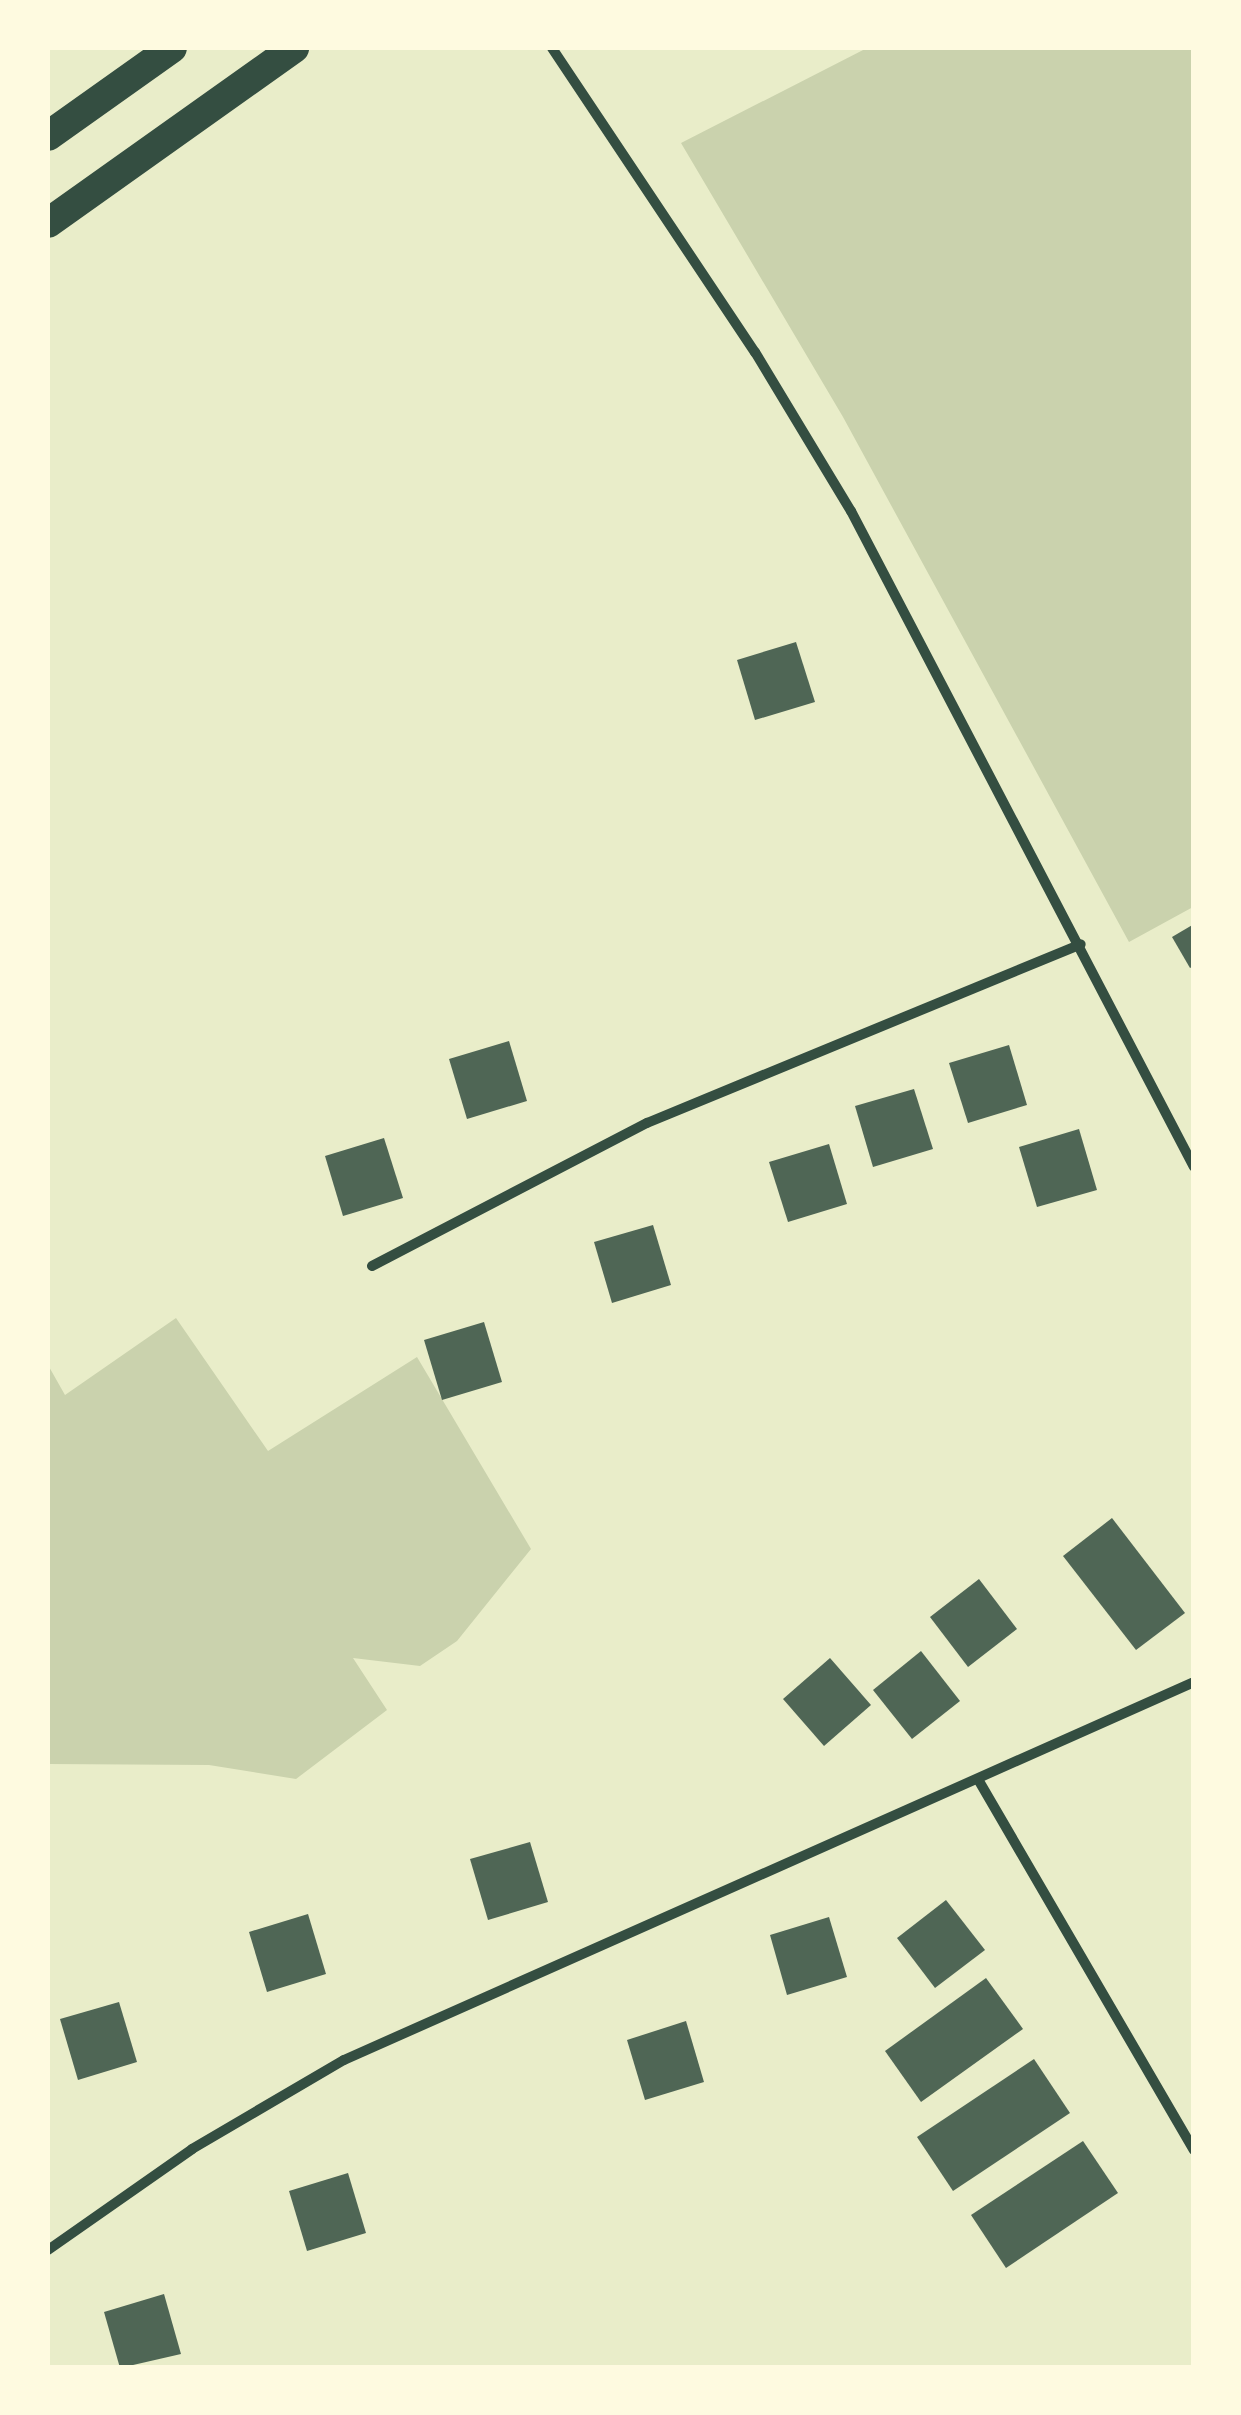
<!DOCTYPE html>
<style>
body{margin:0}
#map{position:relative;width:1241px;height:2415px;overflow:hidden;background:#e9edc9;font-family:"Source Sans 3",sans-serif}
div>[style]{position:absolute}
[style*='--x']{left:calc(var(--x)*1px);top:calc(var(--y)*1px);width:calc(var(--w)*1px);rotate:calc(var(--a)*1deg)}
.green>*{inset:0;background:#cad2ad}
.building>*{inset:0;background:#4f6655}
.minor>*{height:10px;margin:-5px;padding:0 5px;transform-origin:5px;border-radius:5px;background:#344e41}
.motorway>*{height:30px;margin:-15px;padding:0 15px;transform-origin:15px;border-radius:15px;background:#344e41}
span{translate:-50% -50%;white-space:nowrap;text-align:center;line-height:1.15;-webkit-text-stroke:9px #fefae0;paint-order:stroke}
.frame{position:absolute;inset:0;border:50px solid #fefae0;pointer-events:none}
</style>
<div id="map">
<div class="green">
<div style="clip-path:polygon(867px 48px,1193px 48px,1193px 907px,1129px 942px,843px 417px,681px 143px)"></div>
<div style="clip-path:polygon(176px 1318px,268px 1451px,417px 1357px,531px 1549px,457px 1641px,420px 1666px,353px 1658px,387px 1710px,296px 1779px,209px 1765px,48px 1764px,48px 1365px,65px 1395px)"></div>
</div>
<div class="building">
<div style="clip-path:polygon(796px 642px,815px 702px,755px 720px,737px 660px)"></div>
<div style="clip-path:polygon(1194px 924px,1194px 966px,1190px 968px,1172px 937px)"></div>
<div style="clip-path:polygon(509px 1041px,527px 1101px,467px 1119px,449px 1059px)"></div>
<div style="clip-path:polygon(1009px 1045px,1027px 1105px,968px 1123px,949px 1063px)"></div>
<div style="clip-path:polygon(914px 1089px,933px 1149px,873px 1167px,855px 1106px)"></div>
<div style="clip-path:polygon(1079px 1129px,1097px 1190px,1037px 1207px,1019px 1147px)"></div>
<div style="clip-path:polygon(384px 1138px,403px 1198px,343px 1216px,325px 1156px)"></div>
<div style="clip-path:polygon(829px 1144px,847px 1204px,788px 1222px,769px 1162px)"></div>
<div style="clip-path:polygon(653px 1225px,671px 1285px,612px 1303px,594px 1242px)"></div>
<div style="clip-path:polygon(484px 1322px,502px 1382px,442px 1400px,424px 1340px)"></div>
<div style="clip-path:polygon(1112px 1518px,1185px 1613px,1136px 1650px,1063px 1556px)"></div>
<div style="clip-path:polygon(979px 1579px,1017px 1629px,968px 1667px,930px 1617px)"></div>
<div style="clip-path:polygon(921px 1651px,960px 1701px,912px 1739px,873px 1690px)"></div>
<div style="clip-path:polygon(830px 1658px,871px 1705px,824px 1746px,783px 1699px)"></div>
<div style="clip-path:polygon(530px 1842px,548px 1902px,488px 1920px,470px 1859px)"></div>
<div style="clip-path:polygon(946px 1900px,985px 1950px,935px 1988px,897px 1938px)"></div>
<div style="clip-path:polygon(308px 1914px,326px 1974px,267px 1992px,249px 1932px)"></div>
<div style="clip-path:polygon(829px 1917px,847px 1977px,787px 1995px,770px 1935px)"></div>
<div style="clip-path:polygon(986px 1978px,1023px 2029px,921px 2102px,885px 2051px)"></div>
<div style="clip-path:polygon(119px 2002px,137px 2062px,78px 2080px,60px 2019px)"></div>
<div style="clip-path:polygon(686px 2021px,704px 2082px,645px 2100px,627px 2040px)"></div>
<div style="clip-path:polygon(1034px 2059px,1070px 2113px,953px 2191px,917px 2137px)"></div>
<div style="clip-path:polygon(1083px 2141px,1118px 2193px,1006px 2268px,971px 2215px)"></div>
<div style="clip-path:polygon(348px 2173px,366px 2233px,307px 2251px,289px 2191px)"></div>
<div style="clip-path:polygon(164px 2294px,181px 2354px,120px 2368px,104px 2312px)"></div>
</div>
<div class="minor">
<div style="--x:552;--y:48;--w:366;--a:56.3"></div>
<div style="--x:755;--y:352;--w:186;--a:58.9"></div>
<div style="--x:851;--y:511;--w:740;--a:62.4"></div>
<div style="--x:372;--y:1266;--w:310;--a:-27.5"></div>
<div style="--x:647;--y:1123;--w:469;--a:-22.4"></div>
<div style="--x:979;--y:1781;--w:427;--a:59.8"></div>
<div style="--x:48;--y:2250;--w:176;--a:-35"></div>
<div style="--x:192;--y:2149;--w:176;--a:-30.4"></div>
<div style="--x:344;--y:2060;--w:930;--a:-23.97"></div>
</div>
<div class="motorway">
<div style="--x:48;--y:136;--w:152;--a:-35.4"></div>
<div style="--x:48;--y:223;--w:302;--a:-35.4"></div>
</div>
<div class="frame"></div>
</div>
